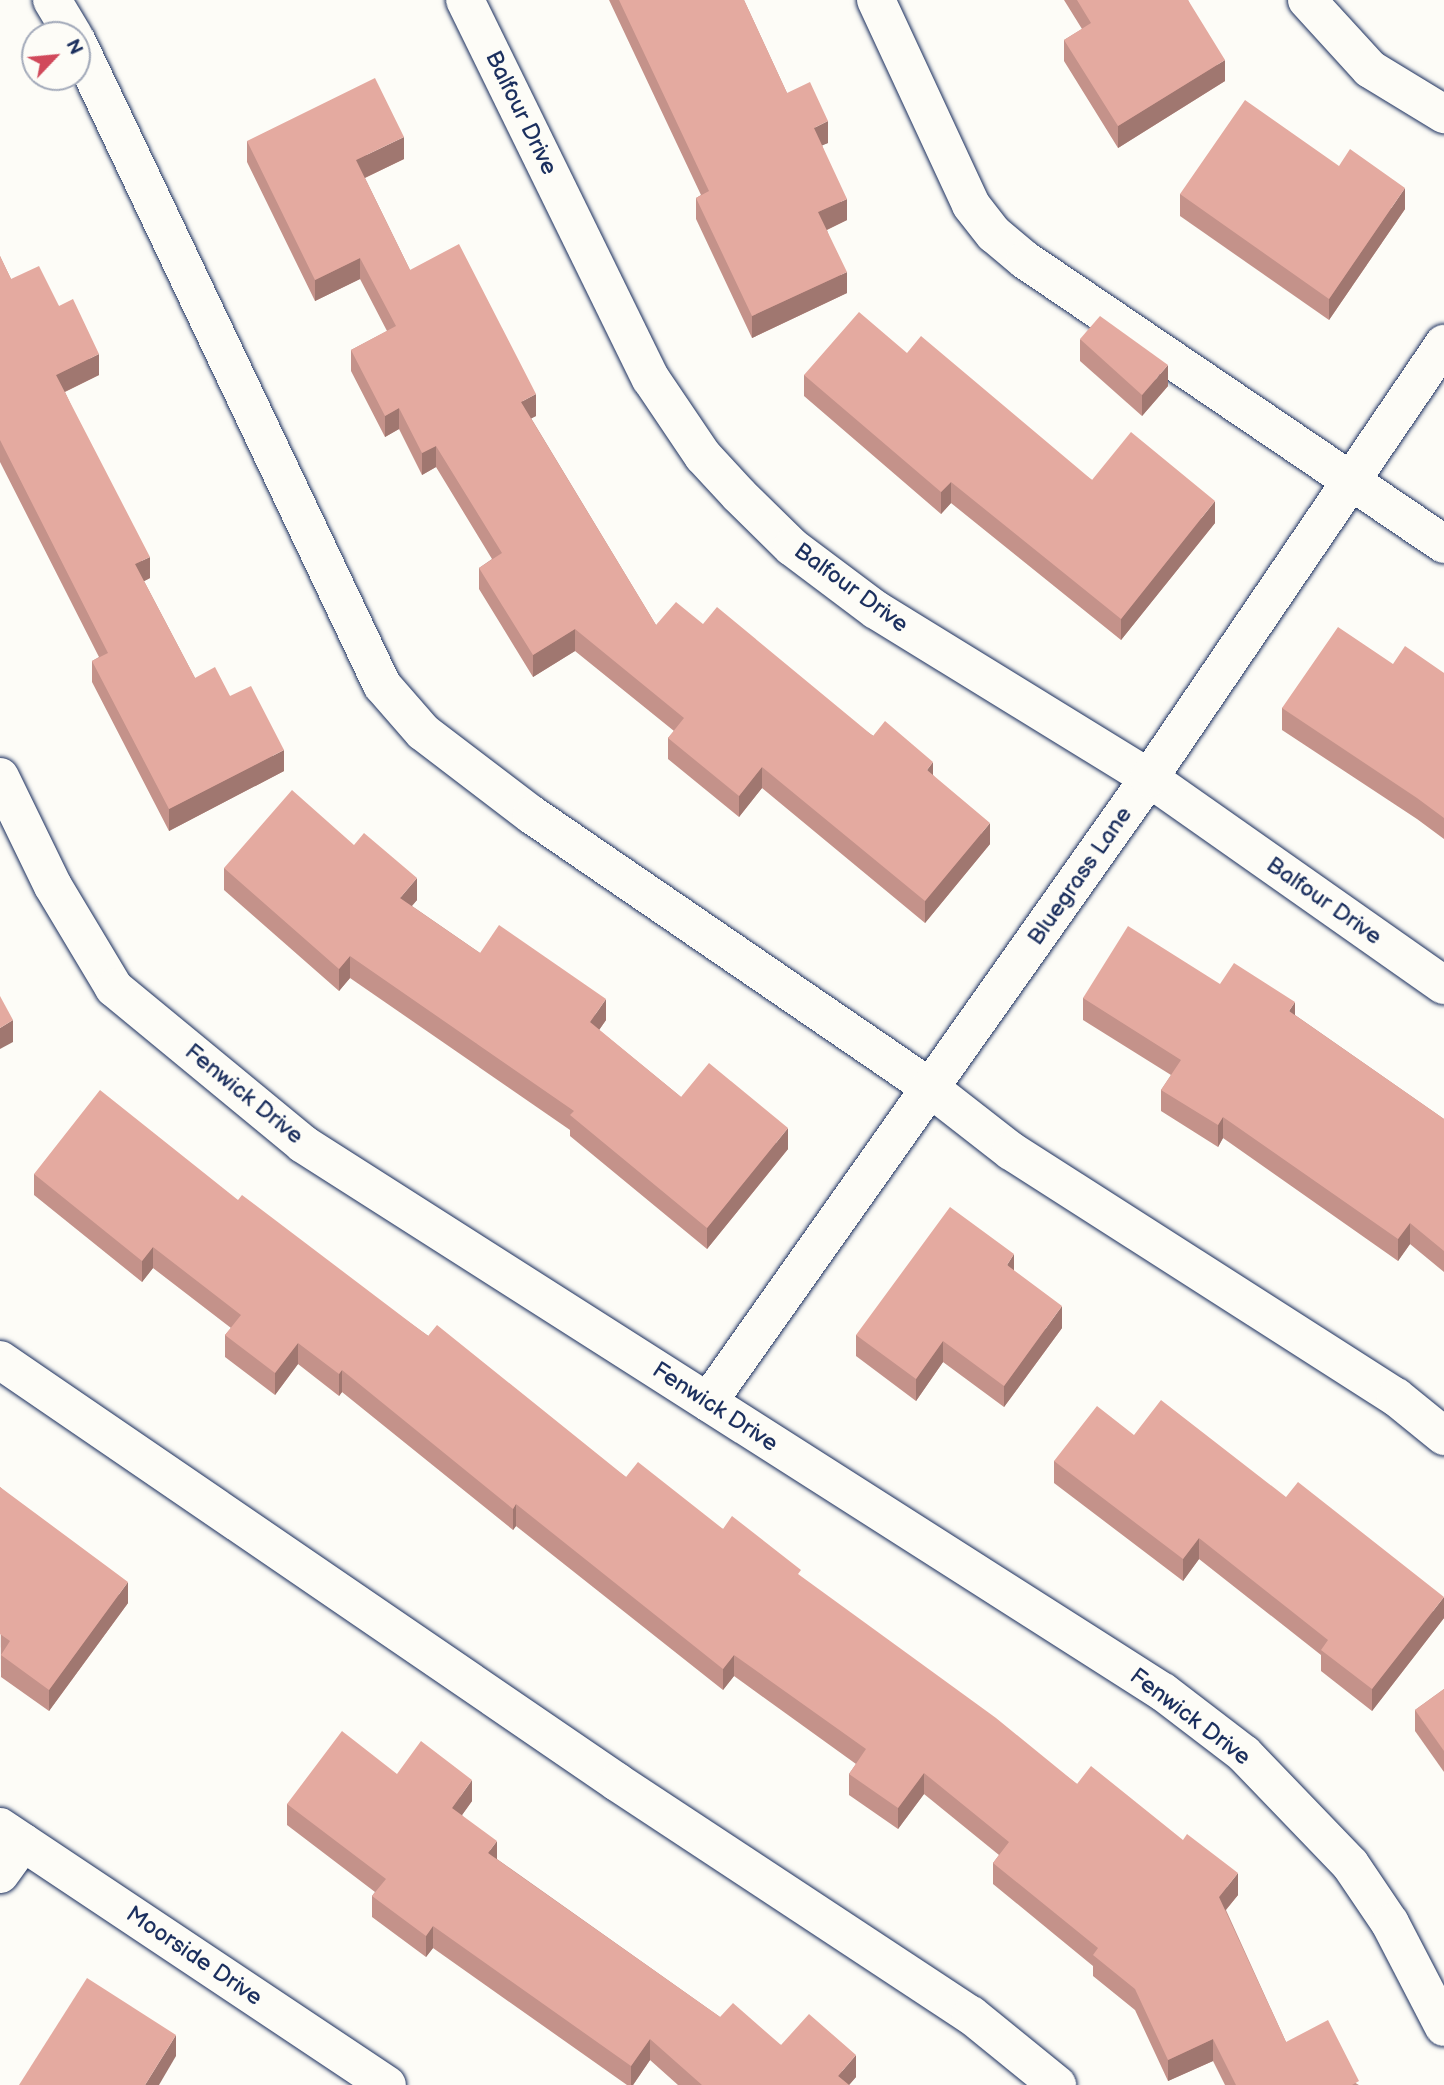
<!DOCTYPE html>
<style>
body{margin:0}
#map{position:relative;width:1444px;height:2085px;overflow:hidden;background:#fdfcf7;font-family:"Balsamiq Sans",sans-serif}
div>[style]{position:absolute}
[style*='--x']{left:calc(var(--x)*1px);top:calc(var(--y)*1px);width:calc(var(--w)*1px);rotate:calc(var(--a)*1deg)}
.roads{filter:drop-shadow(0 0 2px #1b2f5e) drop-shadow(0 0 2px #1b2f5e)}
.minor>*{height:38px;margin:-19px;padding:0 19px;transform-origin:19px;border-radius:19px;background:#fdfcf7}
.wall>*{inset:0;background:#c4928a}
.shaded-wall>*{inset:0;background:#a07770}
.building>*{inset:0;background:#e4aaa0}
span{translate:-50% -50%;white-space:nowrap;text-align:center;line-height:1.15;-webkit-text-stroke:6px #fdfcf7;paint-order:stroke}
.street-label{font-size:23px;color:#1b2f5e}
.north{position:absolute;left:21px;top:21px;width:70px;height:70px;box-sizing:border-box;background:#fdfcf7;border:2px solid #a3aaba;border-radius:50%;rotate:64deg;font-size:19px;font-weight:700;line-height:28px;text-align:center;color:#1b2f5e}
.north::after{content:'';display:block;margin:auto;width:24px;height:32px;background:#d1495b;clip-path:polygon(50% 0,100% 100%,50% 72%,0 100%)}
</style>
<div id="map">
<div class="roads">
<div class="minor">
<div style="--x:52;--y:0;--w:41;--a:59"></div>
<div style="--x:465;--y:0;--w:422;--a:63.9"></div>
<div style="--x:651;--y:379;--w:93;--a:56"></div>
<div style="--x:703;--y:456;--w:53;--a:47.3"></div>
<div style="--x:739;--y:495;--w:74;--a:44.5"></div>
<div style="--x:792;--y:547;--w:105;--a:36.9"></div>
<div style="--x:876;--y:610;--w:321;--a:31.6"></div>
<div style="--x:1149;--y:778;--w:360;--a:35.1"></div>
<div style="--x:876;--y:0;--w:226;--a:65.1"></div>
<div style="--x:971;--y:205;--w:37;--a:52"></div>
<div style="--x:994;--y:234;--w:40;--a:40"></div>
<div style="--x:1025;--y:260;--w:506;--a:34.13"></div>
<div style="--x:1307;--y:0;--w:93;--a:47.6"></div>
<div style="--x:1370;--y:69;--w:87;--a:31.3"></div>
<div style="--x:77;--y:42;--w:712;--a:64.62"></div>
<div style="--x:382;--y:685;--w:62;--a:48.9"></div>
<div style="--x:423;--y:732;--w:137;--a:37.3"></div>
<div style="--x:532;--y:815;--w:483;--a:34.4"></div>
<div style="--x:930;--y:1088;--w:103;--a:37.9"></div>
<div style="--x:1011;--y:1151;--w:457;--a:32.6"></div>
<div style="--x:1396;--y:1397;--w:62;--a:39.1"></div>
<div style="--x:0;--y:777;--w:121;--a:64.1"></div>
<div style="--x:53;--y:886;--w:119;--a:59.1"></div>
<div style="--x:114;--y:988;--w:245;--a:39.5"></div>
<div style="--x:303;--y:1144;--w:1020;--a:32.51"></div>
<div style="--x:1163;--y:1692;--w:102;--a:37.4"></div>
<div style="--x:1244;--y:1754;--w:153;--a:46.1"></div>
<div style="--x:1350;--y:1864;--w:71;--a:55.9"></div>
<div style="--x:1390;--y:1923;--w:117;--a:62.6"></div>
<div style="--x:0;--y:1360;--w:748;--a:34.37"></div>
<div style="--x:617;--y:1782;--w:424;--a:33.4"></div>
<div style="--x:971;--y:2015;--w:111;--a:39.1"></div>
<div style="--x:708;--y:1402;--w:764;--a:-54.75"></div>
<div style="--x:1149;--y:778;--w:525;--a:-55.8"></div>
<div style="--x:0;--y:1827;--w:465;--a:33.7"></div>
<div style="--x:0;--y:1874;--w:39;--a:-54"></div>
</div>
</div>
<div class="wall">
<div style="clip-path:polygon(609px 0,744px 0,787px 93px,828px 143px,822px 145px,847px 220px,827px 230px,847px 293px,752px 338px,696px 219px,696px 198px,701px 195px)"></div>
<div style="clip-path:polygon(1064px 0,1188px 0,1225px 81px,1118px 148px,1064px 61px,1064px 40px,1082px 29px)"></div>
<div style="clip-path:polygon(247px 141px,404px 159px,365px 178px,410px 270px,536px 416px,531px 418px,656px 625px,703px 624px,933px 775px,990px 844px,925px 923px,762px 788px,739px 817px,668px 759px,668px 738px,674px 731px,575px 651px,533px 677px,479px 589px,479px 568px,492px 559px,436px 467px,422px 475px,399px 429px,385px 437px,351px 371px,351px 350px,387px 331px,360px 279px,315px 301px,247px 162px)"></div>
<div style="clip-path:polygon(1180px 194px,1405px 209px,1329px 320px,1180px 216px)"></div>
<div style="clip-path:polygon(0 256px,11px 279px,59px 306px,99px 375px,65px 392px,150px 578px,144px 581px,195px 678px,230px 696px,284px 771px,169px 831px,92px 682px,92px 661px,99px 657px,0 462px)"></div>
<div style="clip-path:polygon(1080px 339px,1168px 386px,1142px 416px,1080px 361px)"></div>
<div style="clip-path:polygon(907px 353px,1092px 480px,1215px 523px,1121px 640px,951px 503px,941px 514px,804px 396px,804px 375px)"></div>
<div style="clip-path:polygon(1393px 664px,1444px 673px,1444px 839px,1417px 819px,1282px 730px,1282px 708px)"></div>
<div style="clip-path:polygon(224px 868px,417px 900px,412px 906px,480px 953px,606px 1020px,599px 1030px,681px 1097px,788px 1149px,707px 1249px,570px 1136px,570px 1130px,350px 978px,339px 991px,224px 890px)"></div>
<div style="clip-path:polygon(1220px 984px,1295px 1015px,1444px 1119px,1444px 1272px,1410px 1244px,1398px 1261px,1223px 1138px,1218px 1147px,1161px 1111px,1161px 1090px,1171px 1075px,1083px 1020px,1083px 998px)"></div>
<div style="clip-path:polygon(34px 1174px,238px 1200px,626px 1477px,723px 1529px,801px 1577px,1077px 1784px,1238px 1895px,1226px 1910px,1286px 2042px,1359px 2085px,1225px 2085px,1213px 2061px,1168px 2081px,1135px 2010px,1093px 1976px,1093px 1966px,993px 1884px,993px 1863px,999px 1855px,924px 1794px,898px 1829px,849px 1795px,849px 1774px,856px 1764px,734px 1676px,723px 1690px,516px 1526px,513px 1530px,342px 1392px,339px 1396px,298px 1364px,275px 1395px,225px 1357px,225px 1335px,231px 1328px,153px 1268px,142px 1282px,34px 1195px)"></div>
<div style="clip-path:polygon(1062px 1328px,1004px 1407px,943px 1362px,916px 1401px,856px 1356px,856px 1335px)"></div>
<div style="clip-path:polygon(1134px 1435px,1444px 1618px,1372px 1711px,1321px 1671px,1321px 1655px,1199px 1559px,1183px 1581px,1054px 1483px,1054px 1461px)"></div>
<div style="clip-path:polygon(0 1487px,128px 1603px,49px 1711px,1px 1677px)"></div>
<div style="clip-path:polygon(1444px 1689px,1444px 1772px,1415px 1731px,1415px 1710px)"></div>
<div style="clip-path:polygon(397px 1774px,472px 1801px,462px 1815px,497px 1859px,720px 2017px,781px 2045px,856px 2077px,849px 2085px,678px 2085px,650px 2060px,633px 2085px,627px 2085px,433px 1948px,426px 1957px,372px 1917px,372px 1896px,375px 1892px,287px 1825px,287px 1804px)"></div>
</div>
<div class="shaded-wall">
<div style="clip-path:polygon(1225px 60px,1225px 81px,1118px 148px,1118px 126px)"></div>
<div style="clip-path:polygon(828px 121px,828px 143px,814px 149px,814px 128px)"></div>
<div style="clip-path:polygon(404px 137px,404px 159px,356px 182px,356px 160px)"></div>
<div style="clip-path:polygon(1405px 188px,1405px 209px,1329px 320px,1329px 299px)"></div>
<div style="clip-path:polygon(847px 199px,847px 220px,818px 234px,818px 212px)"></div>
<div style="clip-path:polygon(360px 258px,360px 279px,315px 301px,315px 280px)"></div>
<div style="clip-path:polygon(847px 272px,847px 293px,752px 338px,752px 316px)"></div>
<div style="clip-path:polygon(99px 354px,99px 375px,56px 396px,56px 375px)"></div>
<div style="clip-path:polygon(1168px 365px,1168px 386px,1142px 416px,1142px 395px)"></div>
<div style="clip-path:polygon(536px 394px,536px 416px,521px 424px,521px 402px)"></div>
<div style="clip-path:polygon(399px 408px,399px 429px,385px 437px,385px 416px)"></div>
<div style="clip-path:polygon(436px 446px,436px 467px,422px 475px,422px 453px)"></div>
<div style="clip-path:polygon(951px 482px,951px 503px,941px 514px,941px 492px)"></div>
<div style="clip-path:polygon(1215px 501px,1215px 523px,1121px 640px,1121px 619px)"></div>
<div style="clip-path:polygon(150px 557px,150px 578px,135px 586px,135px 564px)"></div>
<div style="clip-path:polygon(575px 629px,575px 651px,533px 677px,533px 655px)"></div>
<div style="clip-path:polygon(284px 750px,284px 771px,169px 831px,169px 809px)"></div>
<div style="clip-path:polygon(933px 762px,933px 784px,927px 770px)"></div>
<div style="clip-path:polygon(762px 767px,762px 788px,739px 817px,739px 796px)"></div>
<div style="clip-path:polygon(990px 823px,990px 844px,925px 923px,925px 901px)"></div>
<div style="clip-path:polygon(417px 878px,417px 900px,400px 919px,400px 898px)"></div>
<div style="clip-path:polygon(350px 956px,350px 978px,339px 991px,339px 969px)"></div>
<div style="clip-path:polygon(606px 999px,606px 1020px,590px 1043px,590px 1022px)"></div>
<div style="clip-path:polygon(1295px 1002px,1295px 1023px,1289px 1011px)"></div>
<div style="clip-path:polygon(13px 1020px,13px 1042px,0 1049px,0 1028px)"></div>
<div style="clip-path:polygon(1223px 1117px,1223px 1138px,1218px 1147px,1218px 1125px)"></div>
<div style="clip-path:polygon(788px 1128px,788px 1149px,707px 1249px,707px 1228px)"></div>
<div style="clip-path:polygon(1410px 1223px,1410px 1244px,1398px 1261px,1398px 1239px)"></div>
<div style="clip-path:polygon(153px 1247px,153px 1268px,142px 1282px,142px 1261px)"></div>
<div style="clip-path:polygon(1014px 1254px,1014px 1276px,1007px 1265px)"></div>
<div style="clip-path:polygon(1062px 1306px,1062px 1328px,1004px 1407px,1004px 1386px)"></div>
<div style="clip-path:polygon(943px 1341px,943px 1362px,916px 1401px,916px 1379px)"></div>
<div style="clip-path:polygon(298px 1343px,298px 1364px,275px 1395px,275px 1373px)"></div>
<div style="clip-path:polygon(342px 1370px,342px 1392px,339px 1396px,339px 1374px)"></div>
<div style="clip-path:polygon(516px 1504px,516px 1526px,513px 1530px,513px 1509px)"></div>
<div style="clip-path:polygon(1199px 1538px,1199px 1559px,1183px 1581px,1183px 1559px)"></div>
<div style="clip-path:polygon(128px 1582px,128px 1603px,49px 1711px,49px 1690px)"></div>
<div style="clip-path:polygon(1444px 1597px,1444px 1618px,1372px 1711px,1372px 1689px)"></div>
<div style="clip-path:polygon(734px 1655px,734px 1676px,723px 1690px,723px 1669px)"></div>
<div style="clip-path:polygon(924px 1773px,924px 1794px,898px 1829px,898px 1808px)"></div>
<div style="clip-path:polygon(472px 1780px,472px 1801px,452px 1829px,452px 1808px)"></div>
<div style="clip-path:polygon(497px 1841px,497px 1863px,488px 1853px)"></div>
<div style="clip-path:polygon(1238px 1873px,1238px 1895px,1219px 1918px,1219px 1897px)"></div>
<div style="clip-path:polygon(433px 1926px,433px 1948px,426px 1957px,426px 1936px)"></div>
<div style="clip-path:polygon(176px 2035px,176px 2056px,159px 2085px,145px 2085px)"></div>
<div style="clip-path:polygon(650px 2039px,650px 2060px,633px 2085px,631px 2085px,631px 2066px)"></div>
<div style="clip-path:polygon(1213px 2039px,1213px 2061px,1168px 2081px,1168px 2060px)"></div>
<div style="clip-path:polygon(856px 2055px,856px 2077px,849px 2085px,838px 2076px)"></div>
</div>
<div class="building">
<div style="clip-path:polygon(619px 0,744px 0,787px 93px,810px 82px,828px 121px,814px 128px,847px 199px,818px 212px,847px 272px,752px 316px,696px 198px,709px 191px)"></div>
<div style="clip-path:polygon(1077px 0,1188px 0,1225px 60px,1118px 126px,1064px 40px,1091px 23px)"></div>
<div style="clip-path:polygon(375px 78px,404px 137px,356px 160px,410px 270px,459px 244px,536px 394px,521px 402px,656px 625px,676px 602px,703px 624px,717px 607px,873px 736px,885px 721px,933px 762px,927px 770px,990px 823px,925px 901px,762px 767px,739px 796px,668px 738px,684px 718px,575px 629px,533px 655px,479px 568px,502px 553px,436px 446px,422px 453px,399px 408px,385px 416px,351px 350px,396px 326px,360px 258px,315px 280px,247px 141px)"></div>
<div style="clip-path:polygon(1245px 100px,1339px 166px,1350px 149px,1405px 188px,1329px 299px,1180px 194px)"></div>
<div style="clip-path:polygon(0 256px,11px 279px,39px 266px,59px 306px,73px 299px,99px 354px,56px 375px,150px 557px,135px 564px,195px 678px,215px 667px,230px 696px,251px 686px,284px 750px,169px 809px,92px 661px,108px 653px,0 440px)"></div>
<div style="clip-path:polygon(859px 312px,907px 353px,921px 336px,1092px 480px,1131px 432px,1215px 501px,1121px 619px,951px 482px,941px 492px,804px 375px)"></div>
<div style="clip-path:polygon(1100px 316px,1168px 365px,1142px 395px,1080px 339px)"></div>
<div style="clip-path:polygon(1338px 627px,1393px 664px,1405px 646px,1444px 673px,1444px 818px,1417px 798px,1282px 708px)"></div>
<div style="clip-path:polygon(292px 790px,354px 845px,364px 833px,417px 878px,400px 898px,480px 953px,499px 925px,606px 999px,590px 1022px,681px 1097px,709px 1063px,788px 1128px,707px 1228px,570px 1115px,574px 1111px,350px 956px,339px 969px,224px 868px)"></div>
<div style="clip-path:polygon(1128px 926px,1220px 984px,1234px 963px,1295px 1002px,1289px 1011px,1444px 1119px,1444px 1251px,1410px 1223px,1398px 1239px,1223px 1117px,1218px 1125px,1161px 1090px,1181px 1060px,1083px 998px)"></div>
<div style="clip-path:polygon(0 996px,13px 1020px,0 1028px)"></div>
<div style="clip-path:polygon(100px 1090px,238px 1200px,242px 1195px,428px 1336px,437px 1325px,626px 1477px,638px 1462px,723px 1529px,732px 1516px,801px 1570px,798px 1574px,996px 1718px,1077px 1784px,1091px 1766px,1183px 1840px,1187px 1834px,1238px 1873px,1219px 1897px,1286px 2042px,1328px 2020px,1359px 2081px,1352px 2085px,1236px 2085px,1213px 2039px,1168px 2060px,1135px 1989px,1093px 1955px,1098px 1948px,993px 1863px,1009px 1842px,924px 1773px,898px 1808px,849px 1774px,866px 1749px,734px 1655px,723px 1669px,516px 1504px,513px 1509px,342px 1370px,339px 1374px,298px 1343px,275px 1373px,225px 1335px,241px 1315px,153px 1247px,142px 1261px,34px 1174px)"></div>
<div style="clip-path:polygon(950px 1207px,1014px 1254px,1007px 1265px,1062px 1306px,1004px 1386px,943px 1341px,916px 1379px,856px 1335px)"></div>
<div style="clip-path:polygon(1161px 1400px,1286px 1497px,1298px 1482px,1444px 1597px,1372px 1689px,1321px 1650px,1328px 1640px,1199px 1538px,1183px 1559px,1054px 1461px,1097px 1406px,1134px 1435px)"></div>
<div style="clip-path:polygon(0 1487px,128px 1582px,49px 1690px,1px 1655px,10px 1641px,0 1634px)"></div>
<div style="clip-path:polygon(1444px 1689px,1444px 1751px,1415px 1710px)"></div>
<div style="clip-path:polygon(342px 1731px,397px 1774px,421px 1741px,472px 1780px,452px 1808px,497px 1841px,488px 1853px,720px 2017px,733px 2003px,781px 2045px,809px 2014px,856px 2055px,838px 2076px,849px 2085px,702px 2085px,650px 2039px,631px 2066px,433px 1926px,426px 1936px,372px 1896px,386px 1879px,287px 1804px)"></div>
<div style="clip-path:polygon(87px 1978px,176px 2035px,145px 2085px,19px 2085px)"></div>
</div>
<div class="street-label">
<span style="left:521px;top:113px;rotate:64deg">Balfour Drive</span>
<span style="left:851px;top:588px;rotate:36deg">Balfour Drive</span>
<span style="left:1080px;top:876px;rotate:-55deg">Bluegrass Lane</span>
<span style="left:1324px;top:901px;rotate:35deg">Balfour Drive</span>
<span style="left:244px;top:1094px;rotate:39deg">Fenwick Drive</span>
<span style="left:715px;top:1407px;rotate:33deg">Fenwick Drive</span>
<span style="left:1190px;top:1717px;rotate:37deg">Fenwick Drive</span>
<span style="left:194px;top:1956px;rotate:34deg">Moorside Drive</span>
</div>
<div class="north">N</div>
</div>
